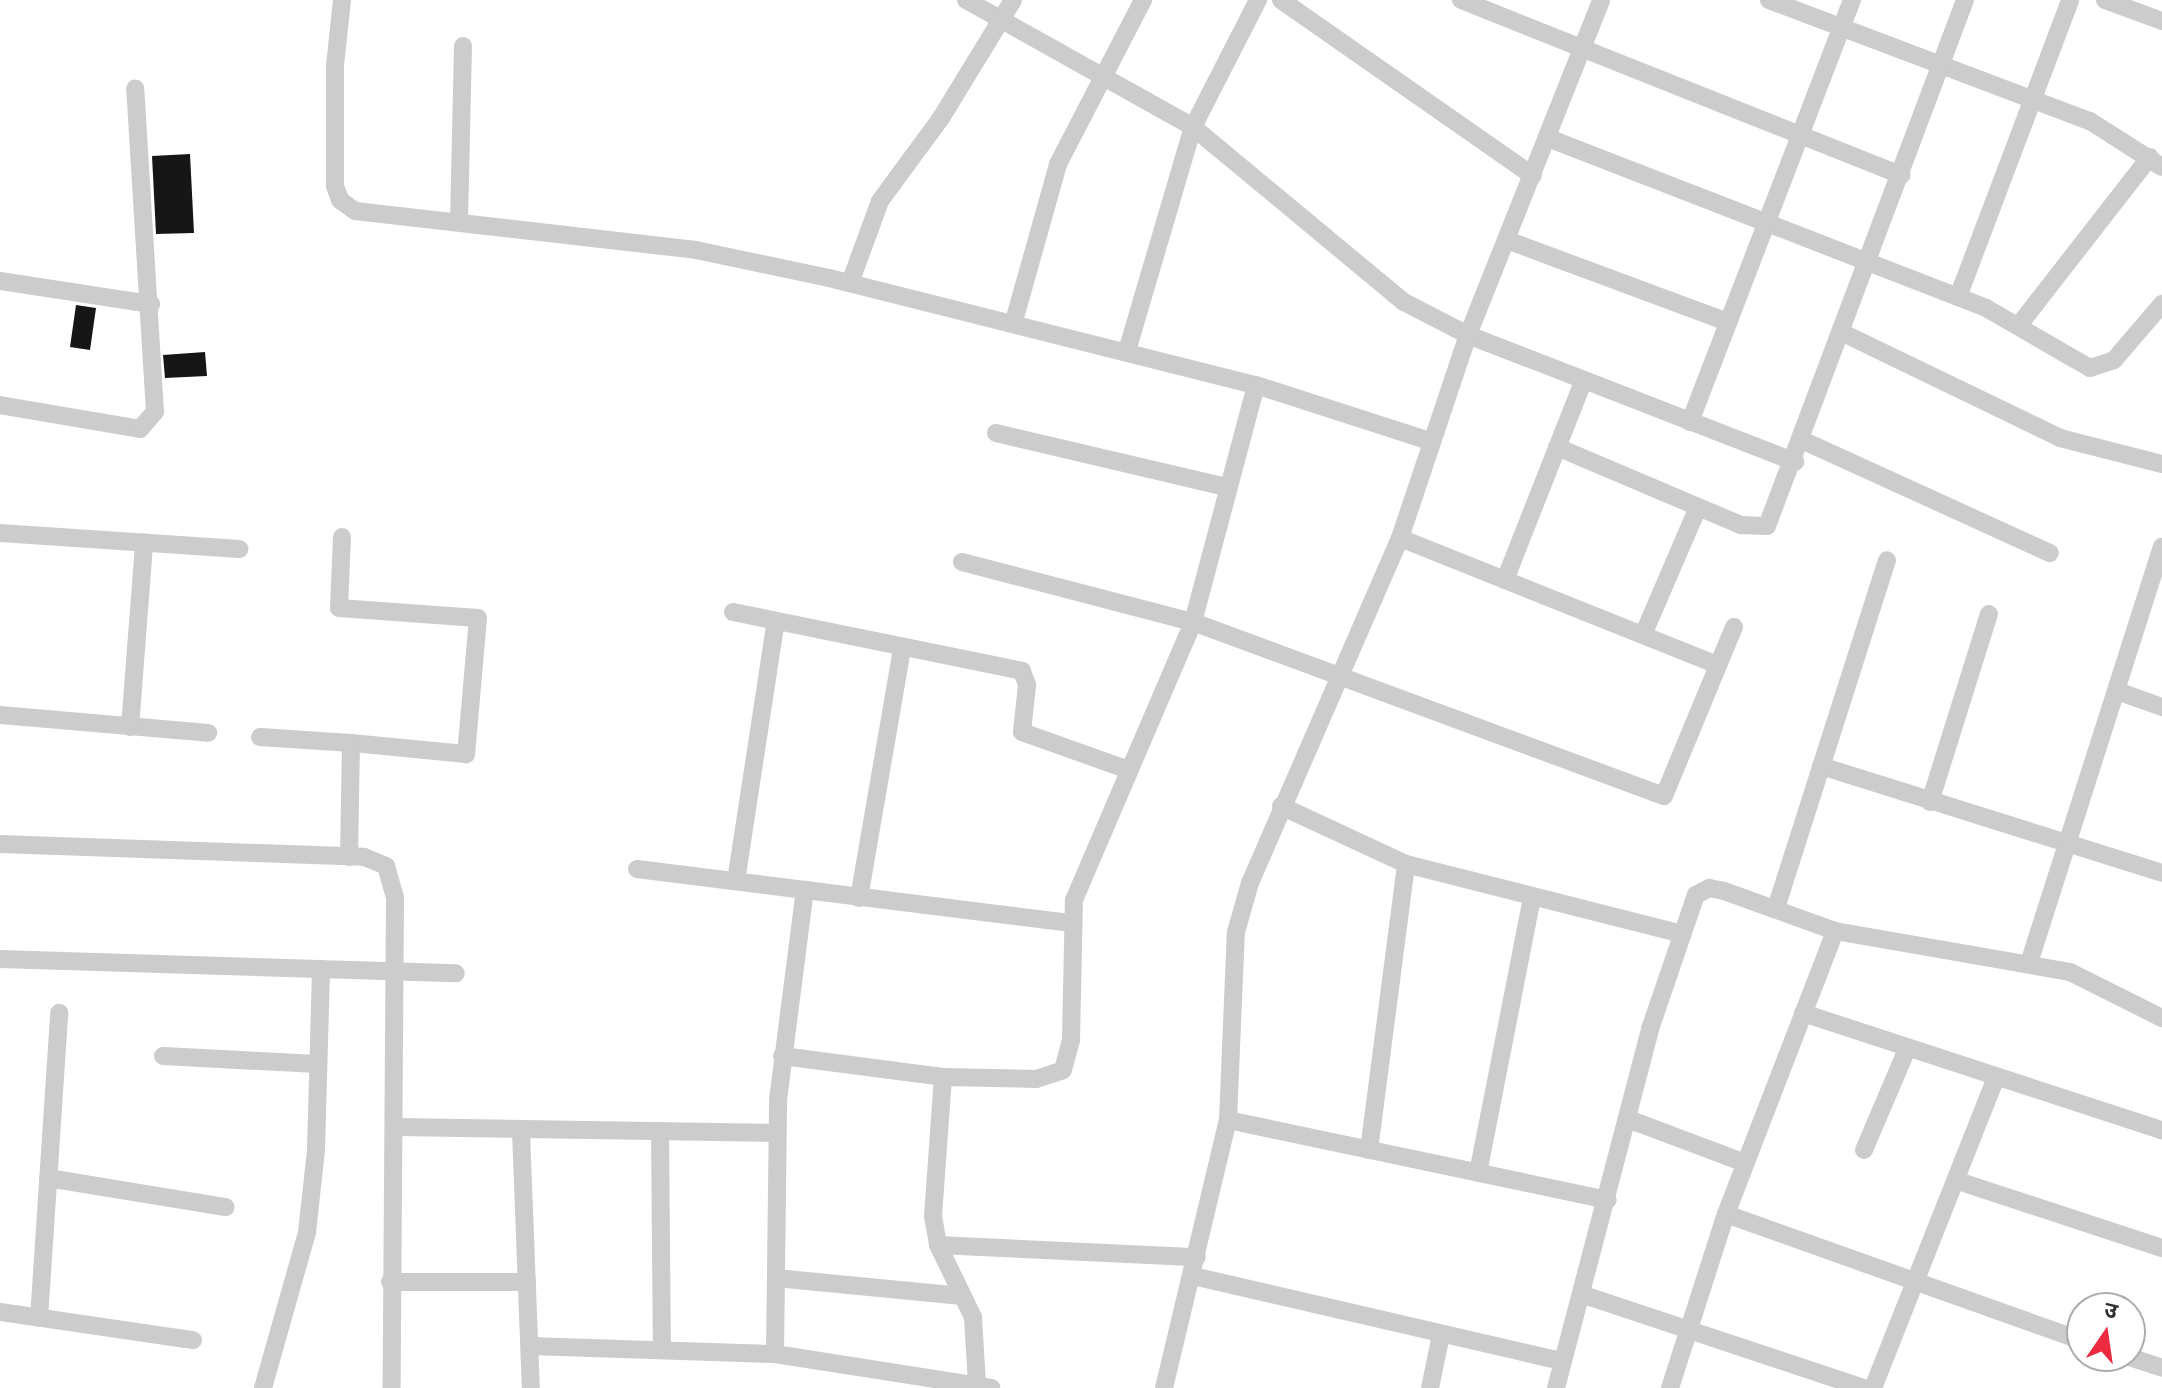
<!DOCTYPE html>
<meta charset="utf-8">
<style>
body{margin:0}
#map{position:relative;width:2162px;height:1388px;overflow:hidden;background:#fff;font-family:"Varela Round","Noto Sans Devanagari",sans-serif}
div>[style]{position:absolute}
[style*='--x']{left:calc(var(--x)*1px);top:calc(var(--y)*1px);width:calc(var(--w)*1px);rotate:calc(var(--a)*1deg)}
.building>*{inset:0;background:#161616}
.minor>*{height:18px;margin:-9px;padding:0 9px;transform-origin:9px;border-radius:9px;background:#ccc}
span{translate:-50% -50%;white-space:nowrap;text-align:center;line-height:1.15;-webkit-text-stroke:8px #fff;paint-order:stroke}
.north{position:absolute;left:2066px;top:1292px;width:80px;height:80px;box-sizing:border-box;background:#fff;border:2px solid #acacac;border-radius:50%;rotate:13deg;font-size:22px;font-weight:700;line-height:32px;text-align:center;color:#2f2f2f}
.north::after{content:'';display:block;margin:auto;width:28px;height:36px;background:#ee2a41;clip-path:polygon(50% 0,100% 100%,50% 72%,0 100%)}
</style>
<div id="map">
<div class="building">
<div style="clip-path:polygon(190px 154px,194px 233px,156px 234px,152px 156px)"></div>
<div style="clip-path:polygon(76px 305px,96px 308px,90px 350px,70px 347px)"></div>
<div style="clip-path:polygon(205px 352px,207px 376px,165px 378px,163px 355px)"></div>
</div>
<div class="minor">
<div style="--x:342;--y:0;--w:66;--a:96.1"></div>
<div style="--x:335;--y:66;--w:120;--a:90"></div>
<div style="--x:335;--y:186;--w:15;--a:70"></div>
<div style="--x:340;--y:200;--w:19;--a:36"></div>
<div style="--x:355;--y:211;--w:343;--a:6.5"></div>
<div style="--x:696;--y:250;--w:136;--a:11.9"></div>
<div style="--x:829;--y:278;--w:440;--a:14.1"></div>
<div style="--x:1256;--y:385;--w:182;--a:17.9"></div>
<div style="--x:966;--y:0;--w:260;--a:29.2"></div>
<div style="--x:1193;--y:127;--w:274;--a:39.7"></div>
<div style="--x:1404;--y:302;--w:72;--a:27.3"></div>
<div style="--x:1468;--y:335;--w:351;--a:21.2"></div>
<div style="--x:1281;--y:0;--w:307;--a:34.9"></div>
<div style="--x:1461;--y:0;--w:474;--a:21.7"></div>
<div style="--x:1769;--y:0;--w:343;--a:20.7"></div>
<div style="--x:2090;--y:121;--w:85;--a:32.6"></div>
<div style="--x:2105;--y:0;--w:61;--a:20.2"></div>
<div style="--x:1548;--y:138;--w:470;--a:21.2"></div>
<div style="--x:1986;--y:308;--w:120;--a:30"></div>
<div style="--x:2090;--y:368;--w:25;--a:-18"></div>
<div style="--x:2114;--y:360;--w:74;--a:-49.4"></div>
<div style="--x:459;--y:222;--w:176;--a:-88.7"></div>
<div style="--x:1507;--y:240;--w:236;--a:20.4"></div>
<div style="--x:0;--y:281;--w:153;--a:8.7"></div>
<div style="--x:850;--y:283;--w:87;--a:-69.9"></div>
<div style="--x:880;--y:201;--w:103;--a:-53.7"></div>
<div style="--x:941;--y:118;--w:138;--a:-58.6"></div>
<div style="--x:1958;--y:297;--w:317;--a:-69.3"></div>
<div style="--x:1014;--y:321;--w:163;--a:-74.3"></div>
<div style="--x:1058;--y:164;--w:185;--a:-62.6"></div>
<div style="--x:2019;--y:325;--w:213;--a:-52.1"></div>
<div style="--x:1843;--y:333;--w:241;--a:25.8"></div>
<div style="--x:2060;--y:438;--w:105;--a:14.3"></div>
<div style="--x:1127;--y:351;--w:234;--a:-73.6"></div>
<div style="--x:1193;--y:127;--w:143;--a:-62.9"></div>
<div style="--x:0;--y:405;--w:142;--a:9.7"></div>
<div style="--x:140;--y:429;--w:23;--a:-49"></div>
<div style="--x:155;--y:412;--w:324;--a:-93.5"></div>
<div style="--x:1690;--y:422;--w:452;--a:-69"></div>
<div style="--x:996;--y:433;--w:237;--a:13.2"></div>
<div style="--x:1804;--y:441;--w:270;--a:24.5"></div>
<div style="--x:1557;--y:447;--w:200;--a:23"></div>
<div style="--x:1741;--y:525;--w:26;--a:2"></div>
<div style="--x:1767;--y:526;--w:562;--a:-69.37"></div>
<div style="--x:0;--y:533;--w:240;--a:3.8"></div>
<div style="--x:342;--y:537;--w:71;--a:92.4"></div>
<div style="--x:339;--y:608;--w:139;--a:4.1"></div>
<div style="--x:478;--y:618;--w:137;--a:95"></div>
<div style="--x:466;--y:754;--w:116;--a:-174.5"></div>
<div style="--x:351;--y:743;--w:114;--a:91"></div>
<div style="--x:1400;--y:538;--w:342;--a:21.8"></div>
<div style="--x:962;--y:562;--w:239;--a:14.6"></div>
<div style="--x:1193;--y:622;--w:502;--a:20.28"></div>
<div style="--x:1664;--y:796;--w:183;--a:-67.5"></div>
<div style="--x:1505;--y:580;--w:213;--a:-68.5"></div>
<div style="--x:733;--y:612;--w:295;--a:11.5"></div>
<div style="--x:1022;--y:671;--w:15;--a:70"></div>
<div style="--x:1027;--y:685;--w:47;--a:96.1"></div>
<div style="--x:1022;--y:732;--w:114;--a:19.6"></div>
<div style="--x:1643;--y:635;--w:139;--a:-66.7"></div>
<div style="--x:2117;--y:691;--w:48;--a:19.6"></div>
<div style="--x:0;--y:715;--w:209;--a:4.9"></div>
<div style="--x:130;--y:727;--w:185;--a:-85.6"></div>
<div style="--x:260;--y:737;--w:91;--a:3.8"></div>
<div style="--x:1821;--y:766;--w:357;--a:17.4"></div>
<div style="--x:1930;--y:802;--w:197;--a:-72.6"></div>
<div style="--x:1281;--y:806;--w:138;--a:24.9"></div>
<div style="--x:1406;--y:864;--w:282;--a:14.2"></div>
<div style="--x:0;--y:844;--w:364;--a:2"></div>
<div style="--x:364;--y:857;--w:24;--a:22"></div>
<div style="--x:386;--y:866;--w:33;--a:74"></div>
<div style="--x:395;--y:898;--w:490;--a:90.4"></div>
<div style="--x:637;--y:869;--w:438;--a:7.1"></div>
<div style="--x:736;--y:881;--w:263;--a:-81.3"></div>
<div style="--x:859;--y:898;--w:254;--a:-80.2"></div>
<div style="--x:1776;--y:908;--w:365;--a:-72.3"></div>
<div style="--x:0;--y:959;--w:456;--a:1.8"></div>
<div style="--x:2029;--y:963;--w:437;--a:-72.3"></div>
<div style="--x:1803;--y:1013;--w:378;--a:18.1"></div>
<div style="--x:163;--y:1056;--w:155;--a:3"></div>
<div style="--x:782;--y:1056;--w:162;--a:7.4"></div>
<div style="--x:943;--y:1077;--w:93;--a:1.2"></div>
<div style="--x:1036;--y:1079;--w:28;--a:-18"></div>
<div style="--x:1063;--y:1070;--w:31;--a:-75"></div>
<div style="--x:1071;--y:1040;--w:140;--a:-88.8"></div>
<div style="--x:1074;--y:900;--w:302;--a:-66.8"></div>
<div style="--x:1193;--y:622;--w:245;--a:-75.1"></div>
<div style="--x:943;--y:1077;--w:139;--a:94.1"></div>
<div style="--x:933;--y:1216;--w:29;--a:80"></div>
<div style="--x:938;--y:1245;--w:80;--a:64.1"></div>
<div style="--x:973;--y:1317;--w:68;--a:86.6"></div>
<div style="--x:1628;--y:1119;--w:125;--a:20.6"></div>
<div style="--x:1228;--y:1120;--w:388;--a:11.9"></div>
<div style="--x:396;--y:1127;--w:380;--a:0.9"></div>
<div style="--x:660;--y:1131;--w:216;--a:89.5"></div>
<div style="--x:521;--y:1132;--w:256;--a:87.8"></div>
<div style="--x:1369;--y:1150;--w:288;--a:-82.6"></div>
<div style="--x:1864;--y:1150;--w:110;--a:-66.9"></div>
<div style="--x:1478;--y:1173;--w:280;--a:-78.9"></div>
<div style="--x:48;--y:1178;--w:180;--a:9.3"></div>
<div style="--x:1958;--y:1181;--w:215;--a:18.2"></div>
<div style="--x:1726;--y:1214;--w:378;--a:19.6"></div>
<div style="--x:938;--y:1245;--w:259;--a:2.7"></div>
<div style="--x:1193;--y:1276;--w:378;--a:13"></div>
<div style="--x:776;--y:1278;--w:187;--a:5.5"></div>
<div style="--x:390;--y:1282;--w:137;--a:0"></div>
<div style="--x:1581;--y:1294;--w:298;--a:18.4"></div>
<div style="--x:0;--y:1312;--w:195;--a:8.3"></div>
<div style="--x:39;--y:1318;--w:306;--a:-86.2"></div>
<div style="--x:530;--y:1346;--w:245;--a:1.9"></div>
<div style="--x:775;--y:1354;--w:219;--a:8.9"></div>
<div style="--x:775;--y:1354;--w:254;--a:-89.3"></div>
<div style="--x:778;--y:1100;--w:212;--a:-82.7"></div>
<div style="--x:2126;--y:1356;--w:38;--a:18"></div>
<div style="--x:263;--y:1388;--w:162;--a:-74.2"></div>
<div style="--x:307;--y:1232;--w:82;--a:-83.7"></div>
<div style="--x:316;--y:1150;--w:181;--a:-88.4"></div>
<div style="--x:1164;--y:1388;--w:276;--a:-76.6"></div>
<div style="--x:1228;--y:1120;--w:188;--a:-87.6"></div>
<div style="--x:1236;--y:932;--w:51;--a:-74.1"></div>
<div style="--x:1250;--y:883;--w:376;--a:-66.5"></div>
<div style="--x:1400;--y:538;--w:214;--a:-71.5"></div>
<div style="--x:1468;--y:335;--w:360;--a:-68.3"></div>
<div style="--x:1430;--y:1388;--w:54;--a:-78.3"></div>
<div style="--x:1556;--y:1388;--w:371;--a:-75.3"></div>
<div style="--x:1650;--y:1029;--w:142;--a:-71.1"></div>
<div style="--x:1696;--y:895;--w:15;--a:-28"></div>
<div style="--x:1709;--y:888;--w:15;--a:11"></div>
<div style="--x:1724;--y:891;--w:118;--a:19.8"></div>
<div style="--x:1835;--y:931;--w:239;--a:9.9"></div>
<div style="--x:2070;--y:972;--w:103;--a:26.6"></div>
<div style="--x:1670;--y:1388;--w:183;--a:-72.2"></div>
<div style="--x:1726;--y:1214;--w:303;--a:-68.9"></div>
<div style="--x:1873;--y:1388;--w:334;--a:-68.4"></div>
</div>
<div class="north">उ</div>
</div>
